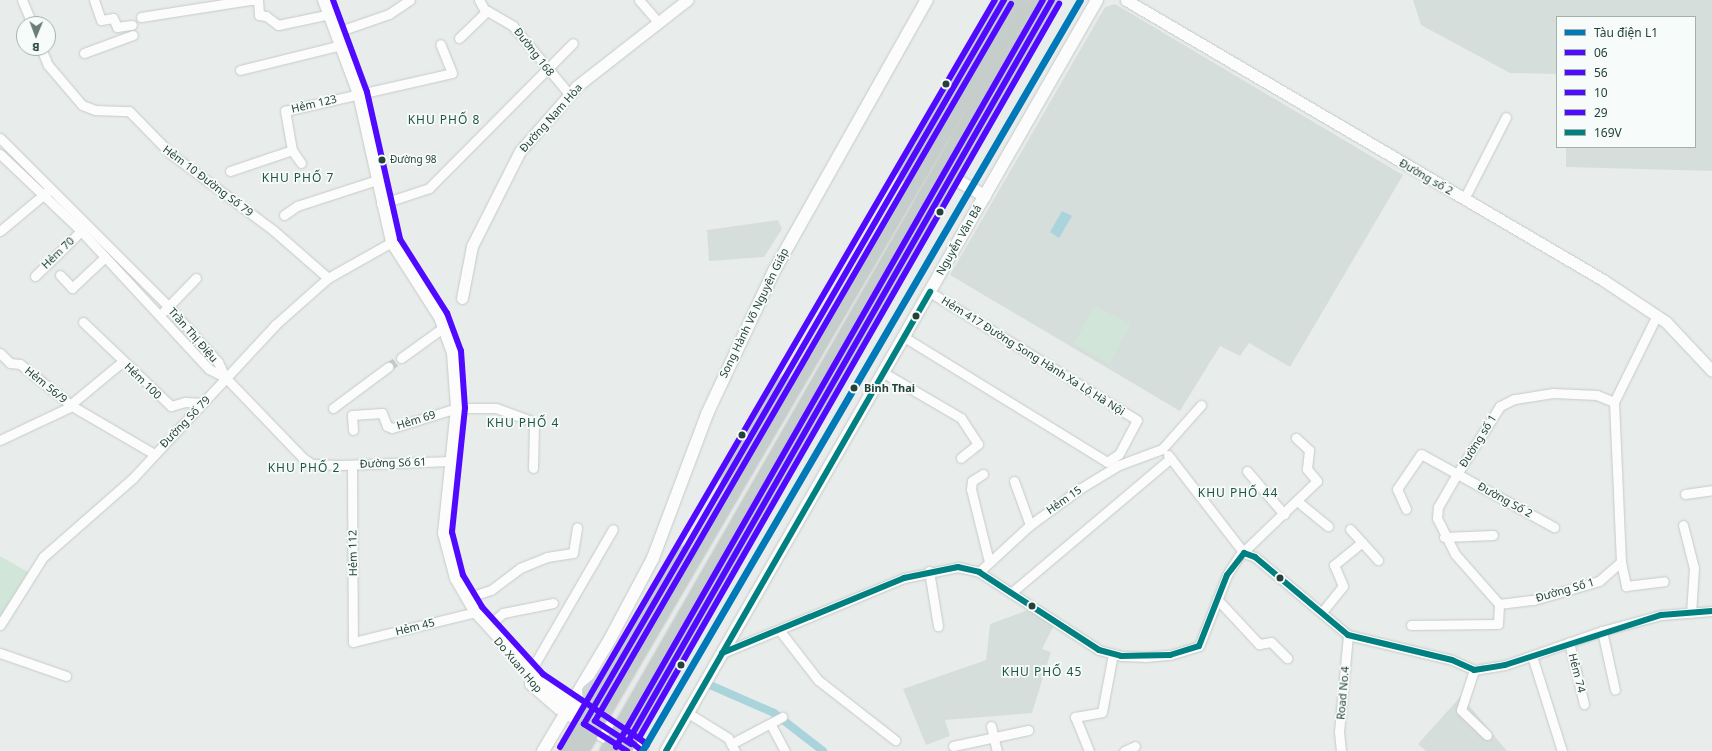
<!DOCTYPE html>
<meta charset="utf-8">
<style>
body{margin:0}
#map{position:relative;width:1712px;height:751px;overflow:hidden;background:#e8edeb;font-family:"Noto Sans",sans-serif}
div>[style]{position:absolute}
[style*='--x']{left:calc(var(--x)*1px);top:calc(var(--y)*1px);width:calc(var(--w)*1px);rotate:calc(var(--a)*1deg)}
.built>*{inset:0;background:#d6dedb}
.green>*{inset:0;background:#d1e6d8}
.water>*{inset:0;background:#a9d4db}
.canal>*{height:8px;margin:-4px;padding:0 4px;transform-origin:4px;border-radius:4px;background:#a9d4db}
.minor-tunnel>*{height:9px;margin-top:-4.5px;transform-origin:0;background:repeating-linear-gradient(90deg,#c1cbc8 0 9px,transparent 0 13.5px)}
.roads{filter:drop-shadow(0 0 1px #c5cac8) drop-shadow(0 0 1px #c5cac8)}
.minor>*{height:9px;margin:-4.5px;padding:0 4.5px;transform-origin:4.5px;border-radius:4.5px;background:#fcfcfc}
.tertiary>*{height:11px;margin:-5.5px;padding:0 5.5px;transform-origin:5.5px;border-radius:5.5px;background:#fcfcfc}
.secondary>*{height:12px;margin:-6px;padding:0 6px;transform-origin:6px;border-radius:6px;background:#fcfcfc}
.primary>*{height:14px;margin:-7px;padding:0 7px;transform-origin:7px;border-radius:7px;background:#cfd7d5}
.trunk>*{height:15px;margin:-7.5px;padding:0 7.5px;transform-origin:7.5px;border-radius:7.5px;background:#c6cecc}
.bus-1>*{height:6px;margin:-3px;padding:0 3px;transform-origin:3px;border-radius:3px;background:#4f0aff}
.bus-2>*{height:6px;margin:-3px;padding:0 3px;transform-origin:3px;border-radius:3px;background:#4f0aff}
.bus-3>*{height:6px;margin:-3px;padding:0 3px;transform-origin:3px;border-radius:3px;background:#4f0aff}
.bus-4>*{height:6px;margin:-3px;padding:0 3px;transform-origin:3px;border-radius:3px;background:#4f0aff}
.bus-5>*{height:6px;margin:-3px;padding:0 3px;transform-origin:3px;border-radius:3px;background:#008080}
.metro-1>*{height:7px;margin:-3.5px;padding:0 3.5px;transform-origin:3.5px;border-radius:3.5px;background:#0079b8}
.dots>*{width:11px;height:11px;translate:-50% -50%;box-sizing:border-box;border:2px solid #f7fbf9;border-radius:50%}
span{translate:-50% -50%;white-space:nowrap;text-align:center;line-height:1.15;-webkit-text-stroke:3.5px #f7fbf9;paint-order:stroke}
.bus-label{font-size:10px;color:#24423a}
.left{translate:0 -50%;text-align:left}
.street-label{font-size:11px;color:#24423a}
.stop-label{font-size:11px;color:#24423a;font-weight:700}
.neighbourhood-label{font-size:12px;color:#1f5548;letter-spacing:1px}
.legend{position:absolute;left:1556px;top:16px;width:140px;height:132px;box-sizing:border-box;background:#f7fbf9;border:1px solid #a3b1ad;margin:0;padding:5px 7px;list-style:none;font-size:12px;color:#24423a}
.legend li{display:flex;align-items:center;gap:8px;height:20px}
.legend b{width:20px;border:1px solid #a3b1ad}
.north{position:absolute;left:16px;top:16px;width:40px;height:40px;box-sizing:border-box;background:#f7fbf9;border:1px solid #a3b1ad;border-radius:50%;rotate:181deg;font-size:11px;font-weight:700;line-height:16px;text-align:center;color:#24423a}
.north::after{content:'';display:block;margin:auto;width:14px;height:18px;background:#697e78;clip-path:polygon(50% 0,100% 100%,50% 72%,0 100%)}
</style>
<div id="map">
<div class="built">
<div style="clip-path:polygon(1413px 0,1712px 0,1712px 171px,1566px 167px,1566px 147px,1695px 147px,1695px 17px,1557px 17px,1557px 74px,1510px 73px,1421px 25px)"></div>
<div style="clip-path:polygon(1115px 4px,1403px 175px,1290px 367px,1249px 343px,1240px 356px,1220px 346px,1180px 411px,950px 275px,1105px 7px)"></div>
<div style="clip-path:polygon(778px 220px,782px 229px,764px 257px,709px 261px,707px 230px)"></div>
<div style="clip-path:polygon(1028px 610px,1054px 625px,1042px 649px,1051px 652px,1032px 713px,945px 720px,950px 736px,926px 745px,903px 689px,986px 660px,990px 624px)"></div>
<div style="clip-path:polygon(1461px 696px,1507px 751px,1426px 751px,1418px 744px)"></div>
</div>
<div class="green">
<div style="clip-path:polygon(1094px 306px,1130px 324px,1110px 363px,1074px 344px)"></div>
<div style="clip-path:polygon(0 556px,28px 572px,0 619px)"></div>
</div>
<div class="water">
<div style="clip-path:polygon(1062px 211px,1072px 216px,1059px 238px,1050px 232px)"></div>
</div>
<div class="canal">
<div style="--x:710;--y:685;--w:70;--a:23.6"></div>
<div style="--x:774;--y:713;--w:62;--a:37.8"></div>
</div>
<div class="minor-tunnel">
<div style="--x:388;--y:367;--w:16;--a:-35"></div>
</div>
<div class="roads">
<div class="minor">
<div style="--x:22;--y:0;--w:26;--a:67"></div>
<div style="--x:94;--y:0;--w:21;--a:71"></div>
<div style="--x:101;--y:20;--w:12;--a:-9"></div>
<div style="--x:113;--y:18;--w:10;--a:66"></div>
<div style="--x:117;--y:27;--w:15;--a:-8"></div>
<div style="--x:479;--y:0;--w:10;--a:61"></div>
<div style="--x:484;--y:9;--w:34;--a:30"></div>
<div style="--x:513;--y:26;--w:88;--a:50.5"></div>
<div style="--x:639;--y:0;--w:30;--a:49"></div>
<div style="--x:141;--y:17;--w:110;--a:-8.9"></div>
<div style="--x:250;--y:0;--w:8;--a:0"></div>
<div style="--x:258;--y:0;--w:15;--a:86"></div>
<div style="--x:259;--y:15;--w:7;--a:8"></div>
<div style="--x:266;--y:16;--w:15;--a:37"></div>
<div style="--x:278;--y:25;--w:53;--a:-11.9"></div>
<div style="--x:337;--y:32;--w:55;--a:-19.1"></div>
<div style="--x:389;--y:14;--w:25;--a:-34"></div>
<div style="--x:459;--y:38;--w:39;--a:-44"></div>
<div style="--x:41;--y:48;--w:18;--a:68"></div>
<div style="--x:48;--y:65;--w:52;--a:49.6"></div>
<div style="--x:82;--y:105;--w:14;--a:21"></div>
<div style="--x:95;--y:110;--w:34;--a:2"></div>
<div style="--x:129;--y:111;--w:60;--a:45.7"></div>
<div style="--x:171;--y:154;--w:127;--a:36.7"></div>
<div style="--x:273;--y:230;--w:73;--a:41.1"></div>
<div style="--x:84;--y:53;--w:52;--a:-20.2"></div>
<div style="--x:240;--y:70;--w:105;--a:-13.8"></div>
<div style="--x:0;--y:138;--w:238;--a:45"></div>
<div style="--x:168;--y:306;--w:75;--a:48.2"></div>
<div style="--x:218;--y:362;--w:17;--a:65"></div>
<div style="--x:225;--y:377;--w:112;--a:46.1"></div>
<div style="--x:303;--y:458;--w:11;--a:34"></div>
<div style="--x:312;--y:464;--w:27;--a:2"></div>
<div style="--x:339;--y:465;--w:114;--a:-2"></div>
<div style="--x:0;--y:154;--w:112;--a:43.5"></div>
<div style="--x:81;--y:231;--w:188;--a:47.2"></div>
<div style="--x:209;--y:369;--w:18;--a:27"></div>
<div style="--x:301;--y:163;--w:16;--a:-125"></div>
<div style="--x:292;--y:150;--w:40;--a:-100"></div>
<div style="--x:285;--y:111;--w:171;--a:-12.8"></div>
<div style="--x:452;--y:73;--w:31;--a:-112"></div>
<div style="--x:230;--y:171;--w:65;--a:-18.7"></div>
<div style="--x:1464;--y:199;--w:92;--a:-62.9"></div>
<div style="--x:381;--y:204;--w:51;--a:-18.4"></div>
<div style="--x:429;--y:188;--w:204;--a:-45.2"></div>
<div style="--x:284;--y:215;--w:16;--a:-35"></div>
<div style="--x:297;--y:206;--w:84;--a:-18"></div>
<div style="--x:0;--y:231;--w:62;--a:-39.8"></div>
<div style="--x:60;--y:275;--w:18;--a:47"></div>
<div style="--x:72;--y:288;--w:45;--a:-43.2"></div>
<div style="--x:35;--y:276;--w:64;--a:-44.4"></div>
<div style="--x:164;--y:311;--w:46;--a:-45.9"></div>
<div style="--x:1657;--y:315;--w:97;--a:116.3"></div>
<div style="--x:1614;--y:402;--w:160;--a:87.5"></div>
<div style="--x:1621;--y:562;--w:25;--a:78"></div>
<div style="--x:1626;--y:586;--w:38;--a:-7"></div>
<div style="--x:83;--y:322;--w:122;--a:43.7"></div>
<div style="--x:171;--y:406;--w:15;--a:-16"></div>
<div style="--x:185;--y:402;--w:18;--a:3"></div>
<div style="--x:904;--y:337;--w:238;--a:31.6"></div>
<div style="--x:1107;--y:462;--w:14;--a:-34"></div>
<div style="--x:1119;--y:454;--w:38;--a:-62"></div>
<div style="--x:1137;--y:420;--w:243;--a:-148.3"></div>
<div style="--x:0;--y:353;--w:14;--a:45"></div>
<div style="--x:10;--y:363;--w:10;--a:6"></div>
<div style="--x:20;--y:364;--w:67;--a:38.9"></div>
<div style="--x:72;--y:406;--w:95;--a:30.3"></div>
<div style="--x:401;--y:358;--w:53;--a:-35.8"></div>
<div style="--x:884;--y:373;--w:89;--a:30.3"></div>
<div style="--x:961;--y:418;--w:31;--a:57"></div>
<div style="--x:978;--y:444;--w:22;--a:141"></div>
<div style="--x:1614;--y:402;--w:18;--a:-158"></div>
<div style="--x:1597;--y:395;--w:44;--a:-177.4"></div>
<div style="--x:1553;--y:393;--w:39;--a:171"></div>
<div style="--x:1514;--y:399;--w:16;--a:153"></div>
<div style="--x:1500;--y:406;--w:80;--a:122.3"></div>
<div style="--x:1457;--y:474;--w:38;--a:120"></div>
<div style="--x:1438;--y:507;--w:11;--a:95"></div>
<div style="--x:1437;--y:518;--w:40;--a:63.4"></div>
<div style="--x:1455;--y:554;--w:67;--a:48.7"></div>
<div style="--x:1499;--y:604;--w:35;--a:-7"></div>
<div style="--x:1534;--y:600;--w:68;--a:-16.3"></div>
<div style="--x:1599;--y:581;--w:29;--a:-41"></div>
<div style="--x:70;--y:405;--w:67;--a:-39.6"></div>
<div style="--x:333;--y:408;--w:69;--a:-36.7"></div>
<div style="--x:353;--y:430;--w:15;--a:-94"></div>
<div style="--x:352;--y:415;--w:30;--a:-4"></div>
<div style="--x:382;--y:413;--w:14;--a:69"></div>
<div style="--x:387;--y:426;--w:5;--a:22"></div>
<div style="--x:392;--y:428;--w:68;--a:-17.1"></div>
<div style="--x:457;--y:408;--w:39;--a:0"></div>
<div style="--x:496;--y:408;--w:35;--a:20"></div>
<div style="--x:529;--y:420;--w:8;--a:50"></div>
<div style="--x:534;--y:426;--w:42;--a:91.4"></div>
<div style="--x:0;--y:440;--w:80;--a:-25.3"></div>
<div style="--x:1168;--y:455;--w:124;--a:52.2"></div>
<div style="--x:352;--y:465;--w:177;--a:89.7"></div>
<div style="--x:353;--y:642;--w:127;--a:-13.7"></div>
<div style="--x:1247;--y:471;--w:57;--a:49.3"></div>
<div style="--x:983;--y:474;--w:13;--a:148"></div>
<div style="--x:972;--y:481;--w:8;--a:97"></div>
<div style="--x:971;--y:489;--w:75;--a:76.1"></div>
<div style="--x:1014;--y:481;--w:47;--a:70"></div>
<div style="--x:1685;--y:494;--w:27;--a:-8"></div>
<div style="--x:1297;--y:501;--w:40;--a:39"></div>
<div style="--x:1406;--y:509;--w:22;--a:-114"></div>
<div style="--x:1397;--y:489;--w:42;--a:-55.6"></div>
<div style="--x:1421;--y:454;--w:152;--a:28.8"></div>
<div style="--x:1683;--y:525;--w:44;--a:75.7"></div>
<div style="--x:1694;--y:568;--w:45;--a:93.8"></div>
<div style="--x:1350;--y:529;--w:42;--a:47.9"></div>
<div style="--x:1444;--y:537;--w:49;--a:-2.3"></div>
<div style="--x:1244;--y:553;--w:12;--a:20"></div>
<div style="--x:1255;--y:557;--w:121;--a:40"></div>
<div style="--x:1348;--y:635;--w:107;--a:13.5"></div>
<div style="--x:1452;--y:660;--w:24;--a:24"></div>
<div style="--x:1474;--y:670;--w:31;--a:-9"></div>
<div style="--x:1505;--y:665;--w:103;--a:-19.3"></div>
<div style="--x:1602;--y:631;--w:61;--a:-15.2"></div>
<div style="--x:1661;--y:615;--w:51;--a:-4.5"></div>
<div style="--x:929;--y:571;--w:56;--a:80.7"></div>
<div style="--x:979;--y:572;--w:69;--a:-42.7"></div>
<div style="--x:1030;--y:525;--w:63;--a:-36"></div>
<div style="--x:1081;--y:488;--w:44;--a:-31.2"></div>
<div style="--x:1119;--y:465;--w:46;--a:-20.4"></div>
<div style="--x:1162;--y:449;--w:59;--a:-48.4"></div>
<div style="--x:1011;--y:593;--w:209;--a:-40.2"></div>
<div style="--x:466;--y:598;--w:26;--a:-18"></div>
<div style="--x:491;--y:590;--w:36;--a:-37"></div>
<div style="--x:520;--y:568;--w:29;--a:-22"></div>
<div style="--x:547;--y:557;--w:26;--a:-9"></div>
<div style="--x:573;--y:553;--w:26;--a:-81"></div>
<div style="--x:1217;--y:599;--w:62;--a:47"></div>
<div style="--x:1259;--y:644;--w:12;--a:-9"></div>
<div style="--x:1271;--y:642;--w:23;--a:45"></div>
<div style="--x:1322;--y:612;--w:33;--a:-51"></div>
<div style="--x:1343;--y:586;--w:23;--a:-113"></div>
<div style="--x:1334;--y:565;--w:36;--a:-39"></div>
<div style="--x:0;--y:625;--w:80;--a:-57.7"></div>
<div style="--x:43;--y:557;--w:120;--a:-41.3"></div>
<div style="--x:133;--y:478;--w:209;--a:-47.1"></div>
<div style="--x:275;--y:325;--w:71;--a:-41.6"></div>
<div style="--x:328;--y:278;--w:73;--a:-29.4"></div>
<div style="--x:1411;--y:625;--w:87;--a:-0.7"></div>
<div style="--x:1498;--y:624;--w:20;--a:-87"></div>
<div style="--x:488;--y:626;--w:20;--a:-41"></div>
<div style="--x:503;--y:613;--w:51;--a:-11.3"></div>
<div style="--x:780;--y:631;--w:62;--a:52.2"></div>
<div style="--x:818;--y:680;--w:98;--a:37.9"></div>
<div style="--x:1602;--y:631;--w:60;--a:77.6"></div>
<div style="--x:1569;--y:642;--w:64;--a:76.4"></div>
<div style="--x:0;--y:653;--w:70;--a:19.2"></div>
<div style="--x:722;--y:653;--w:197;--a:-22.4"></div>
<div style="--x:904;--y:578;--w:55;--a:-11.5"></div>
<div style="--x:958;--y:567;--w:22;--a:13"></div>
<div style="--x:979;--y:572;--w:143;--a:33"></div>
<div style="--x:1099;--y:650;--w:23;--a:15"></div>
<div style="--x:1121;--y:656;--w:24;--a:2"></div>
<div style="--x:1145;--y:657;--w:25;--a:-5"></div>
<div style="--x:1170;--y:655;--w:30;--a:-17"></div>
<div style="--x:1199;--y:646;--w:76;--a:-68.5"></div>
<div style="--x:1227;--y:575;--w:22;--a:-58"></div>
<div style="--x:1239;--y:556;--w:108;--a:-43.9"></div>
<div style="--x:1317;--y:481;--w:16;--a:-130"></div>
<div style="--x:1307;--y:469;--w:19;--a:-84"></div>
<div style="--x:1309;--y:450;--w:18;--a:-137"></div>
<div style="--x:1532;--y:656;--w:100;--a:72.5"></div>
<div style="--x:1474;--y:670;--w:42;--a:108"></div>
<div style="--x:1461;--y:710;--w:36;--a:44"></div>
<div style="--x:530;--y:672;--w:165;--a:-59.9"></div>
<div style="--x:688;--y:713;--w:47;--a:32"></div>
<div style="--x:728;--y:738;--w:15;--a:62"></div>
<div style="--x:771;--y:725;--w:30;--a:62"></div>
<div style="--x:991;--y:726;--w:26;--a:77"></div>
<div style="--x:731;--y:744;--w:58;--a:-27.9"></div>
<div style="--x:953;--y:746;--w:77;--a:-12"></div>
<div style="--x:1089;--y:751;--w:37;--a:-112"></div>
<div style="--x:1075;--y:717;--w:27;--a:-10"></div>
<div style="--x:1102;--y:712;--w:59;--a:-79.3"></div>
<div style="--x:1124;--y:751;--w:12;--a:-24"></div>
<div style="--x:1341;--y:751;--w:19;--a:-96"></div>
<div style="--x:1339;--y:732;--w:97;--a:-84.7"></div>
</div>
<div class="tertiary">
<div style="--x:1126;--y:0;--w:553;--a:30.41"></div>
<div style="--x:1603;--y:280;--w:76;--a:33.7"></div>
<div style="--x:1666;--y:322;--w:67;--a:46.8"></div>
<div style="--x:462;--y:298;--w:53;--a:-79.1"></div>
<div style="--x:472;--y:246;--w:106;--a:-63.2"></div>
<div style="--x:520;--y:151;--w:86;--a:-48.8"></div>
<div style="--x:577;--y:86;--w:140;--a:-38"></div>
</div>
<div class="secondary">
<div style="--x:324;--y:0;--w:100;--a:69.6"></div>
<div style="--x:359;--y:94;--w:152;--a:77.4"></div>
<div style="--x:392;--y:242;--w:89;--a:57.4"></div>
<div style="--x:440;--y:317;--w:38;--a:70"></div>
<div style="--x:453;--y:353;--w:55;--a:85.8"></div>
<div style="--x:457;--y:408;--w:126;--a:95.9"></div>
<div style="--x:444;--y:533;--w:47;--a:75.1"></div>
<div style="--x:456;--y:578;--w:39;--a:60"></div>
<div style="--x:476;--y:612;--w:92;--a:47.6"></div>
<div style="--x:538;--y:680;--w:126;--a:34.3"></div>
<div style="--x:944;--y:173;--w:47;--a:29.3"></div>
<div style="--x:531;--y:684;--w:37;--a:41"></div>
<div style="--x:559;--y:708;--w:71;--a:32.3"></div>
<div style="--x:543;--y:751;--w:131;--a:-59.1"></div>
<div style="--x:610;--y:639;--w:92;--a:-62"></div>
<div style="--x:653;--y:558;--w:154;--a:-69.4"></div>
<div style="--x:707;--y:414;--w:158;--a:-64.9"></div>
<div style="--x:774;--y:271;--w:311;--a:-60.6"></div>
<div style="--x:666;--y:751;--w:866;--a:-60.15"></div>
</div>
<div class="primary">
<div style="--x:596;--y:701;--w:7;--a:-146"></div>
<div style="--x:590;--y:697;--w:6;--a:-99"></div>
<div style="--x:589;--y:691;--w:33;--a:-40"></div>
</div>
<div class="trunk">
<div style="--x:906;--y:173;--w:199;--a:-60.5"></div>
<div style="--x:728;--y:477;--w:108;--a:-59.4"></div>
<div style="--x:567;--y:751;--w:230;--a:-59.4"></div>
<div style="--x:580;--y:751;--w:870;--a:-59.63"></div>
<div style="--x:607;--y:751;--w:866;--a:-60.15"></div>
<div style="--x:623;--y:751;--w:865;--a:-60.26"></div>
</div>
</div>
<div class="bus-1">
<div style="--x:627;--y:751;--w:51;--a:-147.9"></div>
<div style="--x:584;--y:724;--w:837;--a:-59.88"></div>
<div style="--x:642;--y:751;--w:17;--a:-140"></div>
<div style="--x:629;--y:740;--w:852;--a:-60.25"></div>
</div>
<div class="bus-2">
<div style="--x:631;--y:744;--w:43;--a:-147.4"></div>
<div style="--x:595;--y:721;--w:829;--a:-59.88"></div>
<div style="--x:647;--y:745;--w:11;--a:-139"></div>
<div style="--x:639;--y:738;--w:846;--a:-60.22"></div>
</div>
<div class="bus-3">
<div style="--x:560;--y:747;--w:864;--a:-59.79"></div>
<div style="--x:616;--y:747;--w:860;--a:-60.25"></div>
</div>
<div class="bus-4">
<div style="--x:333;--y:0;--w:98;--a:69.7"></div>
<div style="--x:367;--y:92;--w:151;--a:77.3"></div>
<div style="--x:400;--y:239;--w:88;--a:57.6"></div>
<div style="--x:447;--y:313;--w:40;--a:69.8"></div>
<div style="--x:461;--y:351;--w:57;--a:86"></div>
<div style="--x:465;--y:408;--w:125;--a:96"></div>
<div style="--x:452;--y:532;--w:44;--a:75.7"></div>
<div style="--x:463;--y:575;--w:37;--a:59"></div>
<div style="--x:482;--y:607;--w:91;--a:47.7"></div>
<div style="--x:543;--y:674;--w:125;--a:33.9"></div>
</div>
<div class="bus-5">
<div style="--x:722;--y:653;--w:197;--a:-22.4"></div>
<div style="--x:904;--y:578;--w:55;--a:-11.5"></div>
<div style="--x:958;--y:567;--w:22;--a:13"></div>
<div style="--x:979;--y:572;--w:143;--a:33"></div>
<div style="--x:1099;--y:650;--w:23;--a:15"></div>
<div style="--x:1121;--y:656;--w:49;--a:-1.2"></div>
<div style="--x:1170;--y:655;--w:30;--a:-17"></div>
<div style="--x:1199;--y:646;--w:76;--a:-68.5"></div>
<div style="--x:1227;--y:575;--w:28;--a:-52"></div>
<div style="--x:1244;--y:553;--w:12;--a:20"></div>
<div style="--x:1255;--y:557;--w:121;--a:40"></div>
<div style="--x:1348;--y:635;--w:107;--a:13.5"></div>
<div style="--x:1452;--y:660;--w:24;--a:24"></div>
<div style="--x:1474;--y:670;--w:31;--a:-9"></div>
<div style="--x:1505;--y:665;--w:164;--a:-17.8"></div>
<div style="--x:1661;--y:615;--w:51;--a:-4.5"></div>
<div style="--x:666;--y:751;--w:530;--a:-60.09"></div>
</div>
<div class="metro-1">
<div style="--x:642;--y:751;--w:869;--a:-59.75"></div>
</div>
<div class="dots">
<div style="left:946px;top:84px;background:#24423a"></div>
<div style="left:382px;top:160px;background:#24423a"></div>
<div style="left:940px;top:212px;background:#24423a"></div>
<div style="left:916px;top:316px;background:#24423a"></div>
<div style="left:854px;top:388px;background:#24423a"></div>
<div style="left:742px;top:435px;background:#24423a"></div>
<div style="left:1280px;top:578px;background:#24423a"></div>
<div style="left:1032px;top:606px;background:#24423a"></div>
<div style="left:681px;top:665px;background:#24423a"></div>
</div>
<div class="bus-label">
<span class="left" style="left:390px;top:160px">Đường 98</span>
</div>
<div class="street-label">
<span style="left:534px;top:52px;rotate:52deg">Đường 168</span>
<span style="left:314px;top:104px;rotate:-13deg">Hẻm 123</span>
<span style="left:551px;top:118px;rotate:-48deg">Đường Nam Hòa</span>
<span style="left:1426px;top:177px;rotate:30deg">Đường số 2</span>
<span style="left:208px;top:181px;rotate:37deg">Hẻm 10 Đường Số 79</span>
<span style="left:959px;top:240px;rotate:-60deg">Nguyễn Văn Bá</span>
<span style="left:58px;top:253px;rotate:-44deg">Hẻm 70</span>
<span style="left:754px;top:313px;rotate:-64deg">Song Hành Võ Nguyên Giáp</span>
<span style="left:193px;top:335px;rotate:49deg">Trần Thị Điệu</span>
<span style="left:1033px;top:356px;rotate:32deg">Hẻm 417 Đường Song Hành Xa Lộ Hà Nội</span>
<span style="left:143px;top:381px;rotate:44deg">Hẻm 100</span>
<span style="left:46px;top:385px;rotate:39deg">Hẻm 56/9</span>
<span style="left:416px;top:420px;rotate:-17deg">Hẻm 69</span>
<span style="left:185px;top:422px;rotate:-46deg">Đường Số 79</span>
<span style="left:1478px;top:441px;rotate:-58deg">Đường số 1</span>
<span style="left:393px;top:463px;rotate:-2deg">Đường Số 61</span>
<span style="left:1064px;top:500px;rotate:-35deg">Hẻm 15</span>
<span style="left:1505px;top:500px;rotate:29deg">Đường Số 2</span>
<span style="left:353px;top:553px;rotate:-91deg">Hẻm 112</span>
<span style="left:1565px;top:590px;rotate:-16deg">Đường Số 1</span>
<span style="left:415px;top:627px;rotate:-14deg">Hẻm 45</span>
<span style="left:518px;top:665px;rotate:50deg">Do Xuan Hop</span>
<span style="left:1577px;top:673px;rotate:76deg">Hẻm 74</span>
<span style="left:1343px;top:693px;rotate:-85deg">Road No.4</span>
</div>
<div class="stop-label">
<span class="left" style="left:864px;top:388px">Binh Thai</span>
</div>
<div class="neighbourhood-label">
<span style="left:444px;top:120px">KHU PHỐ 8</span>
<span style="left:298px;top:178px">KHU PHỐ 7</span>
<span style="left:523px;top:423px">KHU PHỐ 4</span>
<span style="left:304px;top:468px">KHU PHỐ 2</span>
<span style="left:1238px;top:493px">KHU PHỐ 44</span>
<span style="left:1042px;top:672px">KHU PHỐ 45</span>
</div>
<ul class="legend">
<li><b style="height:5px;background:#0079b8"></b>Tàu điện L1</li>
<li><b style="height:5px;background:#4f0aff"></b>06</li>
<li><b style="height:5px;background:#4f0aff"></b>56</li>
<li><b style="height:5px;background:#4f0aff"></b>10</li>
<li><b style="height:5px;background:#4f0aff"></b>29</li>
<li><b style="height:5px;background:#008080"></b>169V</li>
</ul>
<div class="north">B</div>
</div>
